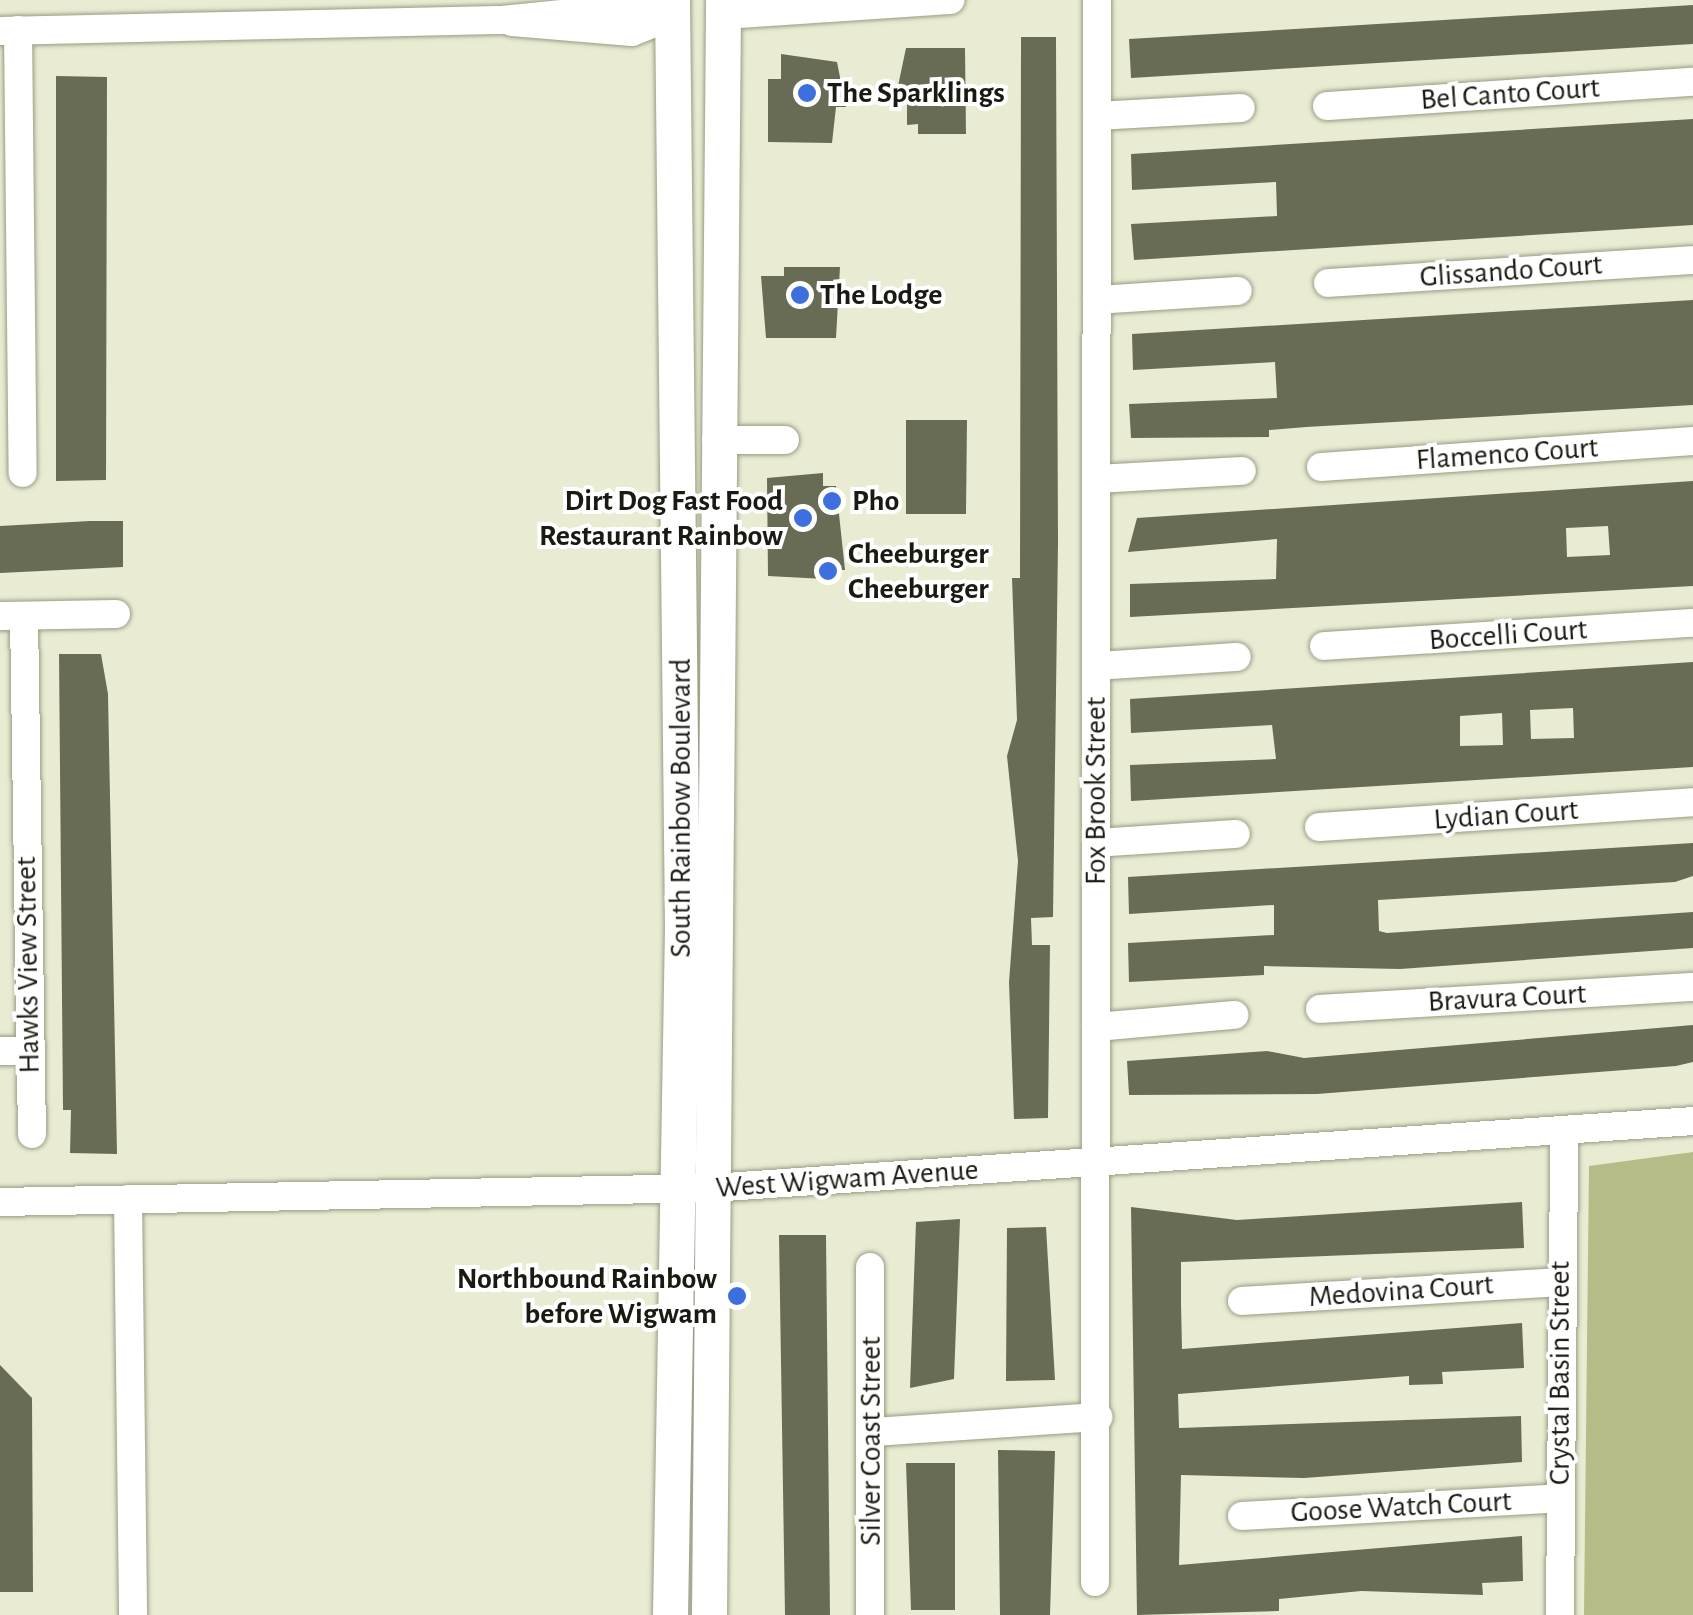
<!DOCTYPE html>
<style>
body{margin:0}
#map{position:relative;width:1693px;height:1615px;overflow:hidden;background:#e9ecd2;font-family:"Alegreya Sans",sans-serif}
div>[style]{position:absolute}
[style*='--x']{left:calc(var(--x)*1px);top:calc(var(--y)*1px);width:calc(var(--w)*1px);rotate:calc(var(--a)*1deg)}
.green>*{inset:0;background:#b6bc87}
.building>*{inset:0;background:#696c55}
.roads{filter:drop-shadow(0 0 2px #989c83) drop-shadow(0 0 2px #989c83)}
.minor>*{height:28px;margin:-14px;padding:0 14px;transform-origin:14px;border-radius:14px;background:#fff}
.major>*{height:35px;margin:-17.5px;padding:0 17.5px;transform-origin:17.5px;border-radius:17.5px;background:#fff}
.dots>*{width:28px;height:28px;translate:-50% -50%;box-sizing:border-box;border:5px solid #fff;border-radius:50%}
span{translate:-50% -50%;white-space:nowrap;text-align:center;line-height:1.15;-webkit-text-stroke:8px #fff;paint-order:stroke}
.poi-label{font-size:30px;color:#191a11;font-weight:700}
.left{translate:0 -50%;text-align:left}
.right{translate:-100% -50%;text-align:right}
.street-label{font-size:30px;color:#191a11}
</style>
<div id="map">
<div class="green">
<div style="clip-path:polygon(1693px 1152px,1693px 1615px,1584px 1615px,1589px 1166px)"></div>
</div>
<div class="building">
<div style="clip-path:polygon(1693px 5px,1693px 44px,1131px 78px,1129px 39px)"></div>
<div style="clip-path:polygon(1021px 37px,1056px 37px,1058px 543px,1053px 917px,1031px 918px,1032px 945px,1050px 945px,1048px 1118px,1014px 1119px,1009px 982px,1018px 861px,1007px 756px,1017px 720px,1012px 578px,1020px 578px)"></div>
<div style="clip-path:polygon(906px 48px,965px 48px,966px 134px,918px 134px,918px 124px,907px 125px,907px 86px,898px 86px)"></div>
<div style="clip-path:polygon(781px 54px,837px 62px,846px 107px,836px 107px,832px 143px,768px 142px,768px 79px,781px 79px)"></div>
<div style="clip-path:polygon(56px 76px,107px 77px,106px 480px,56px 481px)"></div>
<div style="clip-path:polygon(1693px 119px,1693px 225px,1134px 260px,1131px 224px,1277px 216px,1276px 182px,1132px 190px,1131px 154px)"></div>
<div style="clip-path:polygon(784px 267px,840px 267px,836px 338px,766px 338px,761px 276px,784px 276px)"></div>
<div style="clip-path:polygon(1693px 300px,1693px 405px,1306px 427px,1269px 430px,1269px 437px,1131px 438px,1129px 404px,1277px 398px,1275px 362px,1133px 370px,1132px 334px)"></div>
<div style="clip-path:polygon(906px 420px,967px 420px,966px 514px,906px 514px)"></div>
<div style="clip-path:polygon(823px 473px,823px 486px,836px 486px,845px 570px,825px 570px,825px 579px,768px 576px,767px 478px)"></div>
<div style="clip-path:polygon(evenodd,1693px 481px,1693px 586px,1130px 617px,1130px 584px,1276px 579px,1277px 539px,1128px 552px,1137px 518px,1693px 481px,1608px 526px,1610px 555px,1567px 557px,1566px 528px,1608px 526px)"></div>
<div style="clip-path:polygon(90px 521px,123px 521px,123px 567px,0 573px,0 526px)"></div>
<div style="clip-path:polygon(59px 654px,101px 654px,108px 694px,117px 1154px,70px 1153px,71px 1110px,63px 1110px)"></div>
<div style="clip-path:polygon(evenodd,1693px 662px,1693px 767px,1131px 801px,1130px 765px,1276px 759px,1272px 725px,1131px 733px,1130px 699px,1693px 662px,1573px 708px,1574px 738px,1531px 739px,1530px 710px,1573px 708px,1693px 662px,1502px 713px,1503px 745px,1460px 746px,1460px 716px,1502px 713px)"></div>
<div style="clip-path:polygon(1693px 843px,1693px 876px,1675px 882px,1378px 900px,1379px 931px,1387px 933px,1693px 912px,1693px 948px,1400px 969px,1264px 966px,1264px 975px,1129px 982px,1128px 943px,1274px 935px,1274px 905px,1129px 914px,1128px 877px)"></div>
<div style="clip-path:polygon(1693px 1025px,1693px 1062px,1676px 1066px,1317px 1094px,1129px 1095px,1127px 1061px,1267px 1051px,1304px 1058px)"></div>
<div style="clip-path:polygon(1522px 1202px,1524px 1248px,1181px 1262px,1181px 1303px,1182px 1349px,1522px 1323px,1524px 1368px,1442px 1372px,1443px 1384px,1409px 1385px,1409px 1376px,1178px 1394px,1179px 1428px,1521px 1416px,1522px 1462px,1304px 1478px,1181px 1475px,1179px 1565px,1522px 1536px,1523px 1581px,1482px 1583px,1483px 1595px,1361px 1591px,1279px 1599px,1279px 1611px,1137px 1615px,1131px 1207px,1237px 1220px)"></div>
<div style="clip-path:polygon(960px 1219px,954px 1379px,910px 1388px,916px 1222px)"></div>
<div style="clip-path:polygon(1046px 1227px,1055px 1380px,1006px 1381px,1007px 1228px)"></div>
<div style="clip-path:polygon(779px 1235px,826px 1235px,830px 1615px,785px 1615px)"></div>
<div style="clip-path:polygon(0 1365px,32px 1398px,33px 1592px,0 1592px)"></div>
<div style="clip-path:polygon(998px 1450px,1055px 1451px,1050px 1615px,1000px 1615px)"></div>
<div style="clip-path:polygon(906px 1463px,955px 1463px,955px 1610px,911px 1610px)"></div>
</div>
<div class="roads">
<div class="minor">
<div style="--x:723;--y:15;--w:228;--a:-3.8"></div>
<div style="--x:512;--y:22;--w:120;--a:4.8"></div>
<div style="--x:632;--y:32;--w:43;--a:-21.8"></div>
<div style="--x:18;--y:30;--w:443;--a:89.4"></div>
<div style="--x:0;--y:31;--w:502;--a:-1.26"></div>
<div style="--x:502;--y:20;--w:130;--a:-5.8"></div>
<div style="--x:631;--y:7;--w:42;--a:12.4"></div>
<div style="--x:1327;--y:106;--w:367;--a:-3.8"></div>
<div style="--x:1097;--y:116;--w:144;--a:-3.2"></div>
<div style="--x:1328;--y:283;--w:366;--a:-3.6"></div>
<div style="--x:1097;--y:300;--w:141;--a:-3.7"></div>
<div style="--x:716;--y:440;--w:69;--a:0"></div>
<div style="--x:1321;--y:467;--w:373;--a:-4"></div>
<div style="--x:1097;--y:479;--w:145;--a:-3.2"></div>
<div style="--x:0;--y:616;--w:116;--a:-1"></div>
<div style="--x:24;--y:616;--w:518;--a:89.12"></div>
<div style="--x:1324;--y:646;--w:370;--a:-3.6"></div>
<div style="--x:1097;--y:666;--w:140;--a:-3.7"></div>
<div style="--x:1319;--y:827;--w:375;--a:-3.8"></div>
<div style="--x:1096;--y:843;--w:140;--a:-3.7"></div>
<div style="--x:1320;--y:1009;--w:374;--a:-3.4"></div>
<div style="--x:1096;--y:1027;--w:139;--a:-5"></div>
<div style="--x:0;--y:1051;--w:30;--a:0"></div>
<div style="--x:128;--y:1199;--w:416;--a:89.3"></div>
<div style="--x:0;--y:1202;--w:711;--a:-1.13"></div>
<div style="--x:711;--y:1188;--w:984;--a:-3.9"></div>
<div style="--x:870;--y:1267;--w:348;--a:90"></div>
<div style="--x:1242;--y:1301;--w:319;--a:-3.4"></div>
<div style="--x:873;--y:1432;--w:226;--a:-3.8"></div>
<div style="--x:1242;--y:1516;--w:318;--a:-3.2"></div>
<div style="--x:1095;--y:1582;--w:1582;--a:-89.93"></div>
<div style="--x:1560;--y:1615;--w:485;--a:-89.5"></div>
</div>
<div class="major">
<div style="--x:670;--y:1615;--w:688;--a:-89"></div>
<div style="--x:682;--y:927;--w:927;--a:-90.62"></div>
<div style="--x:709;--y:1615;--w:1615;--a:-89.5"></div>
</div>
</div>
<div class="dots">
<div style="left:807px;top:93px;background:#3d6fdf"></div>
<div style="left:800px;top:295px;background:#3d6fdf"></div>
<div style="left:832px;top:501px;background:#3d6fdf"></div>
<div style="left:803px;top:518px;background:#3d6fdf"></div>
<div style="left:828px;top:571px;background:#3d6fdf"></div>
<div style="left:737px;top:1296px;background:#3d6fdf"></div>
</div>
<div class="poi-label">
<span class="left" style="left:827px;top:93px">The Sparklings</span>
<span class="left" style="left:820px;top:295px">The Lodge</span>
<span class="right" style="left:783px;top:518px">Dirt Dog Fast Food<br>Restaurant Rainbow</span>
<span class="left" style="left:852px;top:501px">Pho</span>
<span class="left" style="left:848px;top:571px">Cheeburger<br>Cheeburger</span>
<span class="right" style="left:717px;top:1296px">Northbound Rainbow<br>before Wigwam</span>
</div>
<div class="street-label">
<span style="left:1510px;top:94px;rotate:-4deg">Bel Canto Court</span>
<span style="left:1511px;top:271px;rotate:-4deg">Glissando Court</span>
<span style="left:1507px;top:454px;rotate:-4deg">Flamenco Court</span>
<span style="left:1508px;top:635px;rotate:-4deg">Boccelli Court</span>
<span style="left:1096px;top:791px;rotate:-90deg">Fox Brook Street</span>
<span style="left:681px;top:808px;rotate:-90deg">South Rainbow Boulevard</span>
<span style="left:1506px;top:815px;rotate:-4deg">Lydian Court</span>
<span style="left:28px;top:965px;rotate:-91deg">Hawks View Street</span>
<span style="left:1507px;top:998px;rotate:-3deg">Bravura Court</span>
<span style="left:847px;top:1179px;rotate:-4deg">West Wigwam Avenue</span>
<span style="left:1401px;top:1291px;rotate:-4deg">Medovina Court</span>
<span style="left:1560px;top:1373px;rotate:-90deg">Crystal Basin Street</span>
<span style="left:871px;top:1441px;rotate:-90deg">Silver Coast Street</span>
<span style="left:1401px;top:1507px;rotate:-3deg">Goose Watch Court</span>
</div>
</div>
